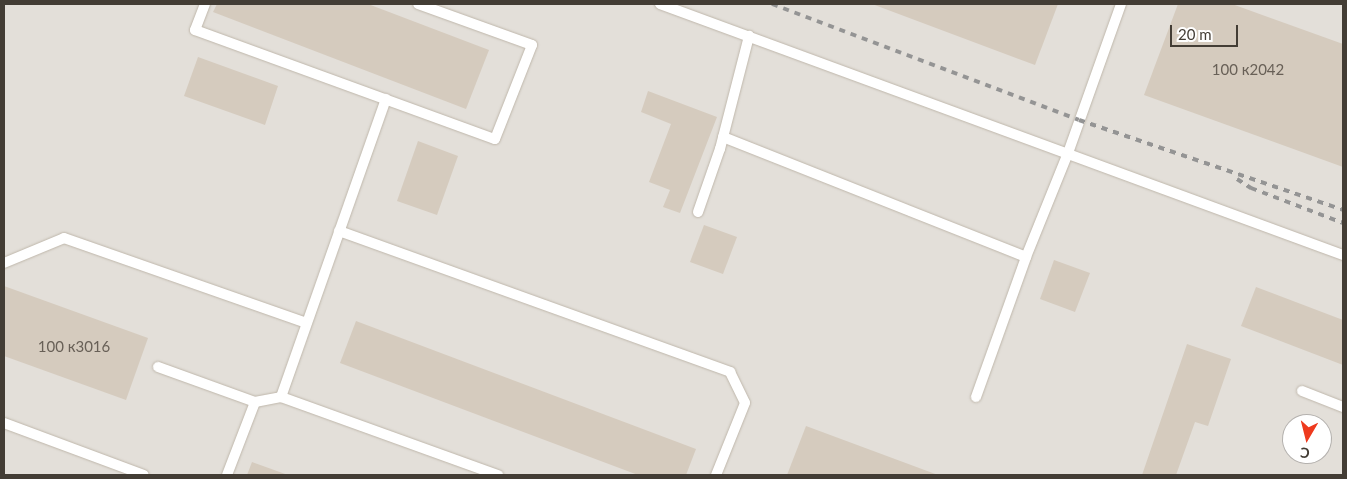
<!DOCTYPE html>
<meta charset="utf-8">
<style>
body{margin:0}
#map{position:relative;width:1347px;height:479px;overflow:hidden;background:#f1ede4;font-family:Lato,sans-serif}
div>[style]{position:absolute}
[style*='--x']{left:calc(var(--x)*1px);top:calc(var(--y)*1px);width:calc(var(--w)*1px);rotate:calc(var(--a)*1deg)}
.industrial>*{inset:0;background:#e3dfd9}
.building>*{inset:0;background:#d5cbbe}
.roads{filter:drop-shadow(0 0 1px #bfb7ab) drop-shadow(0 0 1px #bfb7ab)}
.service>*{height:10px;margin:-5px;padding:0 5px;transform-origin:5px;border-radius:5px;background:#fff}
.rail>*{height:4px;margin-top:-2px;transform-origin:0;background:repeating-linear-gradient(90deg,#949494 0 6px,transparent 0 12px)}
span{translate:-50% -50%;white-space:nowrap;text-align:center;line-height:1.15;-webkit-text-stroke:4px #fff;paint-order:stroke}
.number-label{font-size:15px;color:#686057}
.number-label span{-webkit-text-stroke-width:0}
.frame{position:absolute;inset:0;border:5px solid #433d35;pointer-events:none}
.north{position:absolute;left:1282px;top:414px;width:50px;height:50px;box-sizing:border-box;background:#fff;border:1px solid #b4b1ae;border-radius:50%;rotate:188deg;font-size:14px;font-weight:700;line-height:20px;text-align:center;color:#433d35}
.north::after{content:'';display:block;margin:auto;width:18px;height:22px;background:#ee3a1e;clip-path:polygon(50% 0,100% 100%,50% 72%,0 100%)}
.scale{position:absolute;left:1170px;top:25px;width:68px;height:22px;box-sizing:border-box;border:2px solid #433d35;border-top:0;padding-left:6px;font-size:15px;line-height:18px;white-space:nowrap;color:#433d35;-webkit-text-stroke:4px #fff;paint-order:stroke}
</style>
<div id="map">
<div class="industrial">
<div style="clip-path:polygon(evenodd,4px 4px,1343px 4px,1343px 475px,4px 475px,4px 4px,1292px 424px,1322px 424px,1322px 454px,1292px 454px,1292px 424px)"></div>
</div>
<div class="building">
<div style="clip-path:polygon(217px 4px,368px 4px,489px 50px,466px 109px,213px 12px)"></div>
<div style="clip-path:polygon(872px 4px,1058px 4px,1035px 65px)"></div>
<div style="clip-path:polygon(1178px 4px,1232px 4px,1343px 44px,1343px 167px,1144px 95px)"></div>
<div style="clip-path:polygon(198px 57px,278px 86px,265px 125px,184px 96px)"></div>
<div style="clip-path:polygon(648px 91px,717px 117px,680px 213px,663px 207px,670px 190px,649px 182px,671px 124px,641px 112px)"></div>
<div style="clip-path:polygon(418px 141px,458px 156px,437px 215px,397px 201px)"></div>
<div style="clip-path:polygon(704px 225px,737px 237px,723px 274px,690px 262px)"></div>
<div style="clip-path:polygon(1054px 260px,1090px 273px,1075px 312px,1040px 299px)"></div>
<div style="clip-path:polygon(4px 286px,148px 338px,126px 400px,4px 356px)"></div>
<div style="clip-path:polygon(1256px 287px,1343px 320px,1343px 365px,1241px 326px)"></div>
<div style="clip-path:polygon(356px 321px,696px 449px,686px 475px,638px 475px,340px 363px)"></div>
<div style="clip-path:polygon(1187px 344px,1231px 359px,1208px 426px,1195px 422px,1176px 475px,1142px 475px)"></div>
<div style="clip-path:polygon(806px 426px,938px 475px,787px 475px)"></div>
<div style="clip-path:polygon(252px 462px,288px 475px,247px 475px)"></div>
</div>
<div class="roads">
<div class="service">
<div style="--x:205;--y:4;--w:28;--a:111"></div>
<div style="--x:195;--y:30;--w:319;--a:20"></div>
<div style="--x:495;--y:139;--w:101;--a:-68.5"></div>
<div style="--x:532;--y:45;--w:121;--a:-160.2"></div>
<div style="--x:660;--y:4;--w:728;--a:20.18"></div>
<div style="--x:723;--y:137;--w:326;--a:21.6"></div>
<div style="--x:1026;--y:257;--w:112;--a:-68"></div>
<div style="--x:1068;--y:153;--w:158;--a:-70.4"></div>
<div style="--x:698;--y:212;--w:67;--a:-70.8"></div>
<div style="--x:720;--y:149;--w:117;--a:-75.6"></div>
<div style="--x:339;--y:231;--w:416;--a:19.8"></div>
<div style="--x:730;--y:372;--w:34;--a:64"></div>
<div style="--x:745;--y:403;--w:78;--a:111.9"></div>
<div style="--x:4;--y:263;--w:65;--a:-22.6"></div>
<div style="--x:64;--y:238;--w:257;--a:19.3"></div>
<div style="--x:158;--y:367;--w:103;--a:19.8"></div>
<div style="--x:1302;--y:391;--w:44;--a:21.3"></div>
<div style="--x:281;--y:397;--w:231;--a:19.8"></div>
<div style="--x:976;--y:397;--w:149;--a:-70.3"></div>
<div style="--x:4;--y:423;--w:149;--a:20.4"></div>
<div style="--x:227;--y:475;--w:78;--a:-69"></div>
<div style="--x:255;--y:402;--w:26;--a:-11"></div>
<div style="--x:281;--y:397;--w:316;--a:-70.6"></div>
</div>
</div>
<div class="rail">
<div style="--x:772;--y:4;--w:328;--a:20.7"></div>
<div style="--x:1079;--y:120;--w:279;--a:18.8"></div>
<div style="--x:1237;--y:179;--w:17;--a:33"></div>
<div style="--x:1251;--y:188;--w:98;--a:20.8"></div>
</div>
<div class="number-label">
<span style="left:1248px;top:70px">100 к2042</span>
<span style="left:74px;top:347px">100 к3016</span>
</div>
<div class="frame"></div>
<div class="north">С</div>
<div class="scale">20 m</div>
</div>
